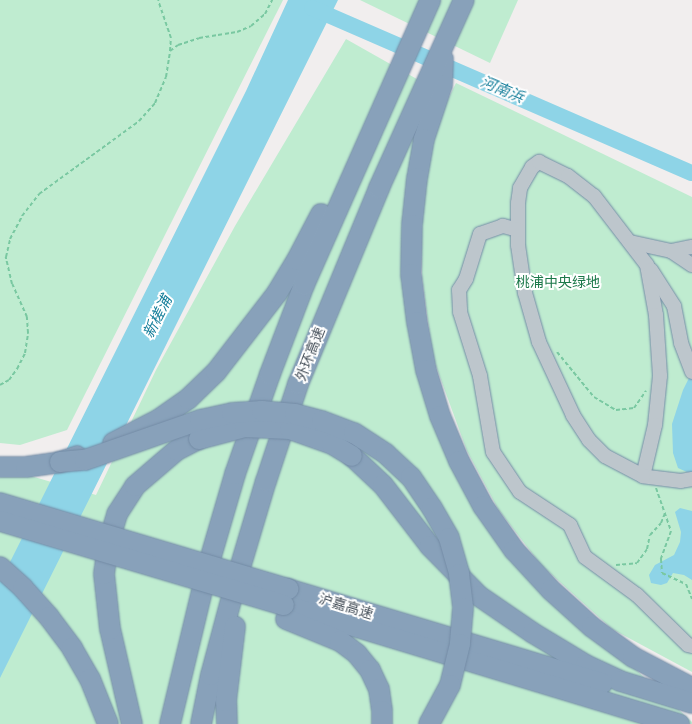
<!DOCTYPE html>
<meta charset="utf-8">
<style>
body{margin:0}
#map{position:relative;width:692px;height:724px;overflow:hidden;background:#f1eeee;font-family:"DejaVu Sans","Noto Sans SC",sans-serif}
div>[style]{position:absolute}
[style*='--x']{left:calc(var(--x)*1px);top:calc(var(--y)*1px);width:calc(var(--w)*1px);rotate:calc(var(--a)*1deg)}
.green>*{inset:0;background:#bfecd0}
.water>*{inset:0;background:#8ed4e7}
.river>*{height:16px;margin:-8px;padding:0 8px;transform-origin:8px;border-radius:8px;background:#8ed4e7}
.path>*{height:2px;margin-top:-1px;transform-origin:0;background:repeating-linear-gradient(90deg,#79c8a1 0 4px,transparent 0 6.5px)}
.roads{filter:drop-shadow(0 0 1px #748ca6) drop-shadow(0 0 1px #748ca6)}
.minor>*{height:14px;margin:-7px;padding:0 7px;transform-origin:7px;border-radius:7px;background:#bdc6cc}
.highway>*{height:20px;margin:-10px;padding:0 10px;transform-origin:10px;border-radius:10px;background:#88a1ba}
.bridges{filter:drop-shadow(0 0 1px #748ca6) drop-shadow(0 0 1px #748ca6)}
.highway-bridge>*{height:20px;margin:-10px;padding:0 10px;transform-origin:10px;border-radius:10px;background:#88a1ba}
span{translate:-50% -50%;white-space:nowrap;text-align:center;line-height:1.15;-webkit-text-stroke:4px #fff;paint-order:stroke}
.park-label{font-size:14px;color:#1c784a}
.street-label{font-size:14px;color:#47515b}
.water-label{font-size:15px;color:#147e9a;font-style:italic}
</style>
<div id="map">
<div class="green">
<div style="clip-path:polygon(0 0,283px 0,67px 430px,20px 445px,0 443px)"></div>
<div style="clip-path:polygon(360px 0,518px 0,490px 63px)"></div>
<div style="clip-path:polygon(346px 39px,431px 87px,409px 199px,430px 407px,459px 483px,498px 541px,692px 722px,692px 724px,0 724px,0 467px,96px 495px,156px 370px,235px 226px)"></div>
<div style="clip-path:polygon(456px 83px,692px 197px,692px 672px,612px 629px,541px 565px,498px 509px,467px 451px,433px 358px,422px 278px,421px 201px,439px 117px)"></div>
</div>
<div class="water">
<div style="clip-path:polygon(288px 0,338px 0,0 678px,0 582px,246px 91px)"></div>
<div style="clip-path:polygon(692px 372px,692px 473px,689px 473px,678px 468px,673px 453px,672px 424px,683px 390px)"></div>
<div style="clip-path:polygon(680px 508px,692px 511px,692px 580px,684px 575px,673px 573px,667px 583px,661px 585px,651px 583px,649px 575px,655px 565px,674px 555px,680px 542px,681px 532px,675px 512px)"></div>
</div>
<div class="river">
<div style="--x:312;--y:8;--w:414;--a:23.5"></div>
</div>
<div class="path">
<div style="--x:170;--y:51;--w:10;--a:-37"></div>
<div style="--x:178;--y:45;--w:22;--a:-18"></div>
<div style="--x:199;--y:38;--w:38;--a:-9"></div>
<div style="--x:237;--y:32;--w:15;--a:-23"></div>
<div style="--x:251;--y:26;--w:18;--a:-41"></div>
<div style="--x:265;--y:14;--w:16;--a:-63"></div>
<div style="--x:557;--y:352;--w:58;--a:50.6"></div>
<div style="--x:594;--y:397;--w:26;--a:31"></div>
<div style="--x:616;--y:410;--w:18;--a:-6"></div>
<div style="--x:634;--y:408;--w:21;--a:-55"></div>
<div style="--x:0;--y:385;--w:10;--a:-29"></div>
<div style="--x:9;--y:380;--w:14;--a:-54"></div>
<div style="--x:17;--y:369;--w:18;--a:-63"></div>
<div style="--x:25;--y:353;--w:20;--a:-81"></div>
<div style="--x:28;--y:333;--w:16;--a:-94"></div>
<div style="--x:27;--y:317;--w:36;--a:-114"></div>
<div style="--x:12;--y:284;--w:28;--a:-103"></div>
<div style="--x:6;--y:257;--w:18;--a:-77"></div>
<div style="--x:10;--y:239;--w:26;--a:-62"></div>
<div style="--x:22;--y:216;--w:28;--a:-52"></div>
<div style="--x:39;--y:194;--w:124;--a:-36.1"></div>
<div style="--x:139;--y:121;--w:24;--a:-48"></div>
<div style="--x:155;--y:103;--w:28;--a:-67"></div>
<div style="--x:166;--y:77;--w:26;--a:-81"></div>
<div style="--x:170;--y:51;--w:13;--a:-86"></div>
<div style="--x:171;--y:38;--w:40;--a:-108.9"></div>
<div style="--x:656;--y:488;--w:46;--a:70.8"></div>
<div style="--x:671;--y:531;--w:30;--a:110"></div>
<div style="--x:661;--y:559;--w:14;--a:86"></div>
<div style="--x:662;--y:573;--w:26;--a:25"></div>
<div style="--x:686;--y:584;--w:16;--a:68"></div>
<div style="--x:616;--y:565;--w:21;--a:-5"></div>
<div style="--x:637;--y:563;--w:17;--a:-54"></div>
<div style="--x:647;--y:549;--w:14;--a:-78"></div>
<div style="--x:650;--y:535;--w:16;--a:-47"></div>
<div style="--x:661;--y:523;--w:11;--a:-68"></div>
</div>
<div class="roads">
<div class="minor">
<div style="--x:518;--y:230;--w:27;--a:-90"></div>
<div style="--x:518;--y:203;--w:15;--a:-82"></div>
<div style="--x:520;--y:188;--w:24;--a:-60"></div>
<div style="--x:532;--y:167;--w:9;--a:-36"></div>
<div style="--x:539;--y:162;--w:32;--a:26"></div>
<div style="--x:568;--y:176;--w:33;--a:38"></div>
<div style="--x:594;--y:196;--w:87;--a:52.5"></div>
<div style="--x:647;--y:265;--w:51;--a:79.8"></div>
<div style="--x:656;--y:315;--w:61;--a:86.2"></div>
<div style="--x:660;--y:376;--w:49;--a:95.8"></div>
<div style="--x:655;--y:425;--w:52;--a:103.2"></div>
<div style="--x:630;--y:242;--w:42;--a:12.4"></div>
<div style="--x:671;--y:251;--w:21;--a:-11"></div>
<div style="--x:671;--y:251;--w:25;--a:34"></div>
<div style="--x:651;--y:270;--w:43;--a:57.4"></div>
<div style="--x:674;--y:306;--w:38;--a:79"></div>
<div style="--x:681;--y:343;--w:31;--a:69"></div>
<div style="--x:692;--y:479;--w:11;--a:170"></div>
<div style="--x:681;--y:481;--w:38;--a:-173"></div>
<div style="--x:643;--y:476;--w:43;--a:-152.2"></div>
<div style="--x:605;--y:456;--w:23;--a:-135"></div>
<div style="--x:589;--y:440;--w:30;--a:-123"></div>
<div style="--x:573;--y:415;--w:81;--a:-115"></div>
<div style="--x:539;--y:342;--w:51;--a:-105.9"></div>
<div style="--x:525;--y:293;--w:49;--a:-98.3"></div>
<div style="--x:518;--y:245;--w:15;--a:-90"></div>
<div style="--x:518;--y:230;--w:16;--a:-165"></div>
<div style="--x:503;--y:226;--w:24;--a:161"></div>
<div style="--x:480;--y:234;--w:47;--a:107.3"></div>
<div style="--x:466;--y:279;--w:13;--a:122"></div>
<div style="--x:459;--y:290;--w:22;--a:87"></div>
<div style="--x:460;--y:312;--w:67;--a:72.6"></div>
<div style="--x:480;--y:376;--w:77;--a:80.3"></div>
<div style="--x:493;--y:452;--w:48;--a:56"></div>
<div style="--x:520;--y:492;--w:60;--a:33.4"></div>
<div style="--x:570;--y:525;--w:35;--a:65"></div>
<div style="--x:585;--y:557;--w:64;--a:36.2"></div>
<div style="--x:637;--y:595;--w:71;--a:44.4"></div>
<div style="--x:688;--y:645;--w:4;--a:14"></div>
</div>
<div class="highway">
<div style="--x:443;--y:59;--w:26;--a:92"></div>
<div style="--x:442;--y:85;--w:57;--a:108.4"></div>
<div style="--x:424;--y:139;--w:40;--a:100"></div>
<div style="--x:417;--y:178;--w:47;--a:96.1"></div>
<div style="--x:412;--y:225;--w:49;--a:91.2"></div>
<div style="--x:411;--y:274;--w:48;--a:82.9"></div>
<div style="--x:417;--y:322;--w:49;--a:79.4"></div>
<div style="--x:426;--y:370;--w:48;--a:73.1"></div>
<div style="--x:440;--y:416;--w:49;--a:67.1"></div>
<div style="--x:459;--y:461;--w:51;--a:61.9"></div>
<div style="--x:483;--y:506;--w:54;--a:54.8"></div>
<div style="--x:514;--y:550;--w:54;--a:47.2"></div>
<div style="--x:551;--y:590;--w:55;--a:42.1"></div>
<div style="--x:592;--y:627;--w:51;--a:36.2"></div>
<div style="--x:633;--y:657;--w:67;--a:27.7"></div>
<div style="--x:113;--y:443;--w:51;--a:-27.1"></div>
<div style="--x:158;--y:420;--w:37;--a:-35"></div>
<div style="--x:188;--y:399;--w:39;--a:-44"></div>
<div style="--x:216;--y:372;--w:100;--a:-52.3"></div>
<div style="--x:277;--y:293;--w:39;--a:-59"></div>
<div style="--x:297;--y:260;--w:52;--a:-62.4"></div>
<div style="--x:352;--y:456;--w:42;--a:43.1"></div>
<div style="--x:383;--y:485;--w:77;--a:52.4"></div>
<div style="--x:430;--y:546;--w:70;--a:45.6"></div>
<div style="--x:479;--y:596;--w:65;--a:34.4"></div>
<div style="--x:533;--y:633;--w:62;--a:31.1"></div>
<div style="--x:586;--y:665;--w:38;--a:25"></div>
<div style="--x:620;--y:681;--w:75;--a:17"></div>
<div style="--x:0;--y:467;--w:26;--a:0"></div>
<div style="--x:26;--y:467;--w:34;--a:-8"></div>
<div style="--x:60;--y:462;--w:18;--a:-19"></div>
<div style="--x:0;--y:567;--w:31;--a:42"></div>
<div style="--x:23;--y:588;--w:39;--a:48"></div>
<div style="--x:49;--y:617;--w:39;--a:53"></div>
<div style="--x:72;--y:648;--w:36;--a:60"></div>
<div style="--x:90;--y:679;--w:48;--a:68.2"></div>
<div style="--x:288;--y:589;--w:328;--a:16.7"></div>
<div style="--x:284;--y:605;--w:413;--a:16.8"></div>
<div style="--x:286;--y:619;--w:58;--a:22.2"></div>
<div style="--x:340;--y:641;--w:21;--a:37"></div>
<div style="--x:357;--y:654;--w:21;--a:51"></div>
<div style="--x:370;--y:670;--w:21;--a:65"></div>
<div style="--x:379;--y:689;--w:22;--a:82"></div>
<div style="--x:382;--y:711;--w:13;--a:90"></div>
<div style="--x:132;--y:724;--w:98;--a:-103"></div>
<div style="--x:110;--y:629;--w:55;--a:-96.2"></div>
<div style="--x:104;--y:574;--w:30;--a:-82"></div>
<div style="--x:108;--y:544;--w:31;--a:-73"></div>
<div style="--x:117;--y:514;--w:33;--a:-57"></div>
<div style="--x:135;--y:486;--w:55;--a:-40.6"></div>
<div style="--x:177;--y:450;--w:25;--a:-27"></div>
<div style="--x:170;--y:724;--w:158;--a:-76.5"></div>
<div style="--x:207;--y:570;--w:100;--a:-73.7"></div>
<div style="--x:235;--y:474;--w:106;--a:-70.7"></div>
<div style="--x:270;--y:374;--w:95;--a:-69.1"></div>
<div style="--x:304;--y:285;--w:312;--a:-66.1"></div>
<div style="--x:201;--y:724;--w:50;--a:-78.5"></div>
<div style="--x:211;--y:675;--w:100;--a:-75"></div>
<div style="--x:237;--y:578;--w:101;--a:-73.4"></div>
<div style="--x:266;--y:481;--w:102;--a:-71.7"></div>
<div style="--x:298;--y:384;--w:212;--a:-67.5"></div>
<div style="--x:379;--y:188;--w:206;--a:-65.7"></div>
<div style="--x:227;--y:724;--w:23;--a:-92"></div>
<div style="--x:226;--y:701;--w:75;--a:-83.1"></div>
</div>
</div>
<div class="bridges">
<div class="highway-bridge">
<div style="--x:199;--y:439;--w:48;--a:-14.6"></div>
<div style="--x:245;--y:427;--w:45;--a:2.5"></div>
<div style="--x:290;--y:429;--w:45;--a:19.7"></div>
<div style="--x:332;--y:444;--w:23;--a:31"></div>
<div style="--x:60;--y:462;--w:25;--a:-5"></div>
<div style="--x:85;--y:460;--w:122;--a:-19.2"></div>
<div style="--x:200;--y:420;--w:33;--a:-12"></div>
<div style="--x:232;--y:413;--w:30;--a:-4"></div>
<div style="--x:262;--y:411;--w:33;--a:5"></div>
<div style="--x:295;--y:414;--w:28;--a:15"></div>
<div style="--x:322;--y:421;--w:34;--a:21"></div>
<div style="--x:354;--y:433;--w:38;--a:33"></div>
<div style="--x:386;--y:454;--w:34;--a:43"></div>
<div style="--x:411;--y:477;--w:37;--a:56"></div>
<div style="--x:432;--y:508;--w:34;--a:60"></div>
<div style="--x:449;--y:538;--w:37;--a:74"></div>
<div style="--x:459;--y:574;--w:34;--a:83"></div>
<div style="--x:463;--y:608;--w:36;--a:95"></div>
<div style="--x:460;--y:644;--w:42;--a:103.7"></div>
<div style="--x:450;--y:685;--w:44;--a:118.3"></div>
<div style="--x:0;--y:503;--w:301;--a:16.6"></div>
<div style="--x:0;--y:521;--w:296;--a:16.5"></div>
</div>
</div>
<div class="park-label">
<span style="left:558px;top:282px">桃浦中央绿地</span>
</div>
<div class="street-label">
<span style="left:310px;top:354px;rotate:-69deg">外环高速</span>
<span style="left:346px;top:606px;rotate:17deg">沪嘉高速</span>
</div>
<div class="water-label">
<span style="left:502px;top:90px;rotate:23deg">河南浜</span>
<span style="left:158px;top:317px;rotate:-63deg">新槎浦</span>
</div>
</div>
